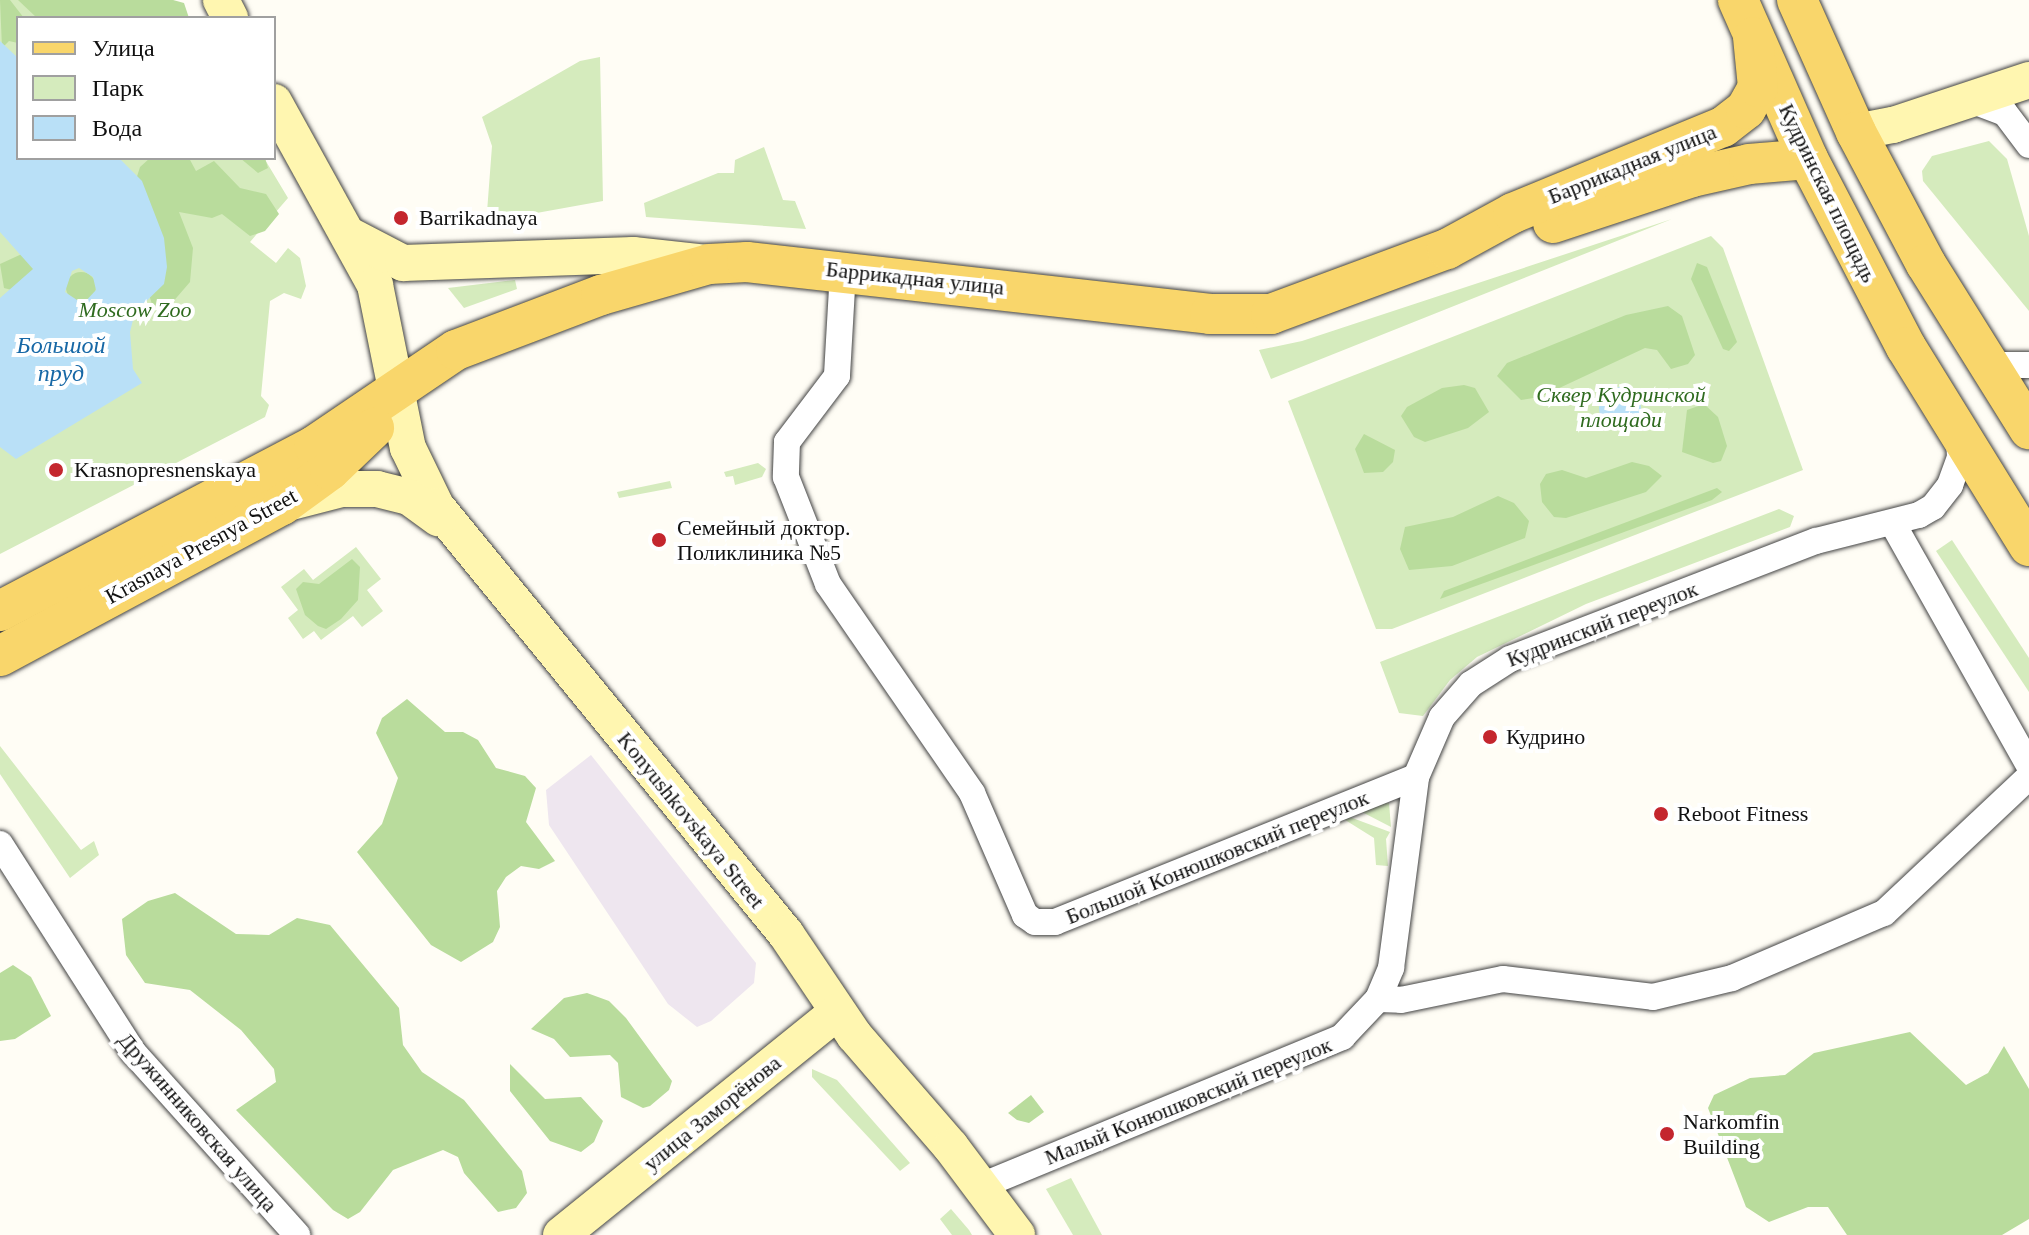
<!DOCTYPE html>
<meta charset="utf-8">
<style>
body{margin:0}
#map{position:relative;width:2029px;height:1235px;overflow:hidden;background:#fffdf5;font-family:Georgia,serif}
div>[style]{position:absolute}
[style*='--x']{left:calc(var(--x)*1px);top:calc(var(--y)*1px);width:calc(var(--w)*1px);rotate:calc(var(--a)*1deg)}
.industrial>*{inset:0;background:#eee6ef}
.green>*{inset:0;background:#d5ebbd}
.forest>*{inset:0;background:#b9dc9c}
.round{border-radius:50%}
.water>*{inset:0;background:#b9e0f7}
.roads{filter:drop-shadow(0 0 2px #444) drop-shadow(0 0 2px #444)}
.street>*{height:26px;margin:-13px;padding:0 13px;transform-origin:13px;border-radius:13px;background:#fff}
.secondary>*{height:36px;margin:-18px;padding:0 18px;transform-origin:18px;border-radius:18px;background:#fff6b0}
.primary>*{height:40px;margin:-20px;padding:0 20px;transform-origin:20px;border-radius:20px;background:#f9d66b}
.dots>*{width:22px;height:22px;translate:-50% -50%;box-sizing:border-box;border:4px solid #fff;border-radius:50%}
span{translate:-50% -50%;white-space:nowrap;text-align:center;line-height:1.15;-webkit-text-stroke:8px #fff;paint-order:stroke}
.street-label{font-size:22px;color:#111}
.poi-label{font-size:22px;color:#111}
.left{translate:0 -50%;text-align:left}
.park-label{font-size:22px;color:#2f6b1f;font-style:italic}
.water-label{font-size:24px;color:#1768a6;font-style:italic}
.legend{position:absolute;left:16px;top:16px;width:260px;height:144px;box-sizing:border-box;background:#fff;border:2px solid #a0a0a0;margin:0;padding:10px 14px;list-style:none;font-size:24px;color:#111}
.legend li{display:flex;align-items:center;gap:16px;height:40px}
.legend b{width:40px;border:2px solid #a0a0a0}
</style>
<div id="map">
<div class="industrial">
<div style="clip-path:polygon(591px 755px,756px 963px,754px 983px,711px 1021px,697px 1027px,668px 1004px,549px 825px,546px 790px)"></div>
</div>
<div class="green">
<div style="clip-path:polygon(0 0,173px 0,183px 18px,18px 18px,18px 158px,264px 158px,288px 198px,250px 242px,276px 263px,288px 248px,300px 258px,306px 286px,301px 299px,284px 293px,270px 301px,261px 396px,269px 405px,265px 417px,0 554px)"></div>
<div style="clip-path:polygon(600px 57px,603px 201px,531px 214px,487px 212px,492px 146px,482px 117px,580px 61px)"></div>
<div style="clip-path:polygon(1989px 141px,2007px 159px,2029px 236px,2029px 311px,1923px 181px,1922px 171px,1932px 156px)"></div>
<div style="clip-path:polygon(764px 147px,783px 200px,795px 201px,806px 229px,646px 217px,644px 203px,718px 173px,734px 173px,735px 160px)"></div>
<div style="clip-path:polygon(1672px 219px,1271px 379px,1259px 350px,1302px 341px)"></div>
<div style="clip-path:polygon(1711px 236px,1723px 248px,1803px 470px,1392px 629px,1376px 629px,1288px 401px)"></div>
<div style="clip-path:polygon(515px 280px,517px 289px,464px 308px,448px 288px)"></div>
<div style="clip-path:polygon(758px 463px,766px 469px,762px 477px,735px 485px,733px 476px,726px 477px,724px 472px)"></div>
<div style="clip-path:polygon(670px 481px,672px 488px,619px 498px,617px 492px)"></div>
<div style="clip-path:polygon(1779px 509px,1794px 516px,1790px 527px,1586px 604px,1477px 657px,1450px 680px,1423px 716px,1399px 713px,1380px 662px)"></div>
<div style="clip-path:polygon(1952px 540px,2029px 658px,2029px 692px,1936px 551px)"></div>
<div style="clip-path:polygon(356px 547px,381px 579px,367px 590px,383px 611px,362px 627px,353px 616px,321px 640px,314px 631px,303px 639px,288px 618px,298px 610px,281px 587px,304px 569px,313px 580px)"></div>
<div style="clip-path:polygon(0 746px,81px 850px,94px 841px,99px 855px,70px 878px,0 774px)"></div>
<div style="clip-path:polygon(1389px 803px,1391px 827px,1360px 811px,1385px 803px)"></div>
<div style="clip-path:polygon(1347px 816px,1390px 832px,1386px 839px,1388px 866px,1376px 865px,1374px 838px,1342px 818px)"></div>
<div style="clip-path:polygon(812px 1069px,837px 1080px,910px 1163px,900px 1171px,812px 1077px)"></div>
<div style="clip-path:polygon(1071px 1178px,1102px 1235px,1073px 1235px,1046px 1189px)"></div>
<div style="clip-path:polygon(951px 1209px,969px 1230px,972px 1235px,952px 1235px,940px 1219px)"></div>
</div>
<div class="forest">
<div style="clip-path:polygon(0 0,10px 0,24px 18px,18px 18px,18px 43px,9px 41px,2px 48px)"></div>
<div style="clip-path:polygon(18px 0,173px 0,184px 3px,189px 18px,37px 18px)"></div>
<div style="clip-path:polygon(150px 158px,189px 158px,196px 171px,214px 161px,240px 188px,266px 194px,279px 214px,265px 231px,250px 236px,222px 214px,212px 218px,179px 212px,193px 248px,190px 282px,165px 311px,152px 304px,124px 218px,140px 167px)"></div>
<div style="clip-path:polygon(240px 158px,265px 158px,268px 168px,258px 173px)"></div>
<div style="clip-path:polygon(24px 253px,43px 265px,23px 293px,4px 288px,0 264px)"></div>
<div style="clip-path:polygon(1697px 263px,1707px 267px,1737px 342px,1729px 351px,1723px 349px,1691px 279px)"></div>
<div class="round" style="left:66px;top:272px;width:30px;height:30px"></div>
<div style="clip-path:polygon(1668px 306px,1682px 316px,1695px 355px,1688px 364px,1671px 369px,1657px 350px,1645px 348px,1540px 397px,1521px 400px,1497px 376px,1507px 363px,1626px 315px)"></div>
<div style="clip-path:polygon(1464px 385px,1475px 388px,1489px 412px,1468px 428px,1425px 442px,1414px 437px,1401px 416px,1407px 407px,1442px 388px)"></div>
<div style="clip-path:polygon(1704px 404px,1718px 417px,1727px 446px,1721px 461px,1713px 463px,1682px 452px,1687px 410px)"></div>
<div style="clip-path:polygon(1364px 434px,1395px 450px,1393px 462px,1383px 472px,1364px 473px,1355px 449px)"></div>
<div style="clip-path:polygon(1632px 462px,1649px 466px,1662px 476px,1646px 492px,1566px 518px,1554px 517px,1542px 502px,1540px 484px,1546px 474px,1562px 470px,1586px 478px)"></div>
<div style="clip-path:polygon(1717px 488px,1722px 492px,1712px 500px,1440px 599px,1444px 591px)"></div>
<div style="clip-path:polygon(1498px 496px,1514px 503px,1529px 521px,1525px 538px,1452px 566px,1409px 570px,1400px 549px,1405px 527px,1453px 517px)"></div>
<div style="clip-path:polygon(352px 559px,360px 567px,358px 600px,341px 619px,326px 629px,318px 626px,305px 615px,296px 589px,303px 582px,319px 584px)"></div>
<div style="clip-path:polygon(407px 699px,445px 732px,463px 732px,478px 740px,496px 768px,525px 776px,536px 788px,526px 822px,555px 861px,539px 869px,521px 866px,506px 877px,497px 891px,500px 927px,493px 942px,461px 962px,431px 945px,357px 852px,382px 824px,398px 778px,376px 733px,382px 718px)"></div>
<div style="clip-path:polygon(175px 893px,236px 934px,269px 935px,297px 918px,330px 925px,399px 1008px,403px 1045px,422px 1072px,464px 1100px,522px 1171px,527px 1193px,516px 1208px,498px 1212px,464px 1173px,458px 1157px,443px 1150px,393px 1170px,360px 1212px,348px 1219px,333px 1210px,236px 1110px,276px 1082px,274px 1069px,241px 1030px,190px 990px,145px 983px,126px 955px,122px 919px,148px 901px)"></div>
<div style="clip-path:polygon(13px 965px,31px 977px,51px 1016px,15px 1039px,0 1041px,0 973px)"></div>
<div style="clip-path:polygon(587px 993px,609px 1001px,626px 1018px,672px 1081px,669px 1090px,650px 1106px,643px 1108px,621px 1097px,618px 1063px,610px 1055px,570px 1057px,554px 1039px,531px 1029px,564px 998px)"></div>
<div style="clip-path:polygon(1910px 1032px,1966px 1085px,1988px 1073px,2004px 1046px,2029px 1089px,2029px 1219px,2002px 1235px,1847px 1235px,1828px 1207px,1808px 1207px,1769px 1222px,1746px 1207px,1708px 1108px,1714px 1095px,1750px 1078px,1785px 1075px,1814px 1053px)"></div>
<div style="clip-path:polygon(510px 1064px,545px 1099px,581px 1097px,603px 1121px,594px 1142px,581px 1152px,550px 1141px,510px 1091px)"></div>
<div style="clip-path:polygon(1031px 1095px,1044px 1112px,1029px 1123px,1017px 1120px,1008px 1113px)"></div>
</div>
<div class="water">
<div style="clip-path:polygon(evenodd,0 41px,18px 58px,18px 158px,119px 158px,142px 181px,164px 238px,167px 267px,164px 284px,135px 312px,130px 332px,133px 369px,142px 383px,16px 459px,0 447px,0 298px,33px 269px,0 232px,0 41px,79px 268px,93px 277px,96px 290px,83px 304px,65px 292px,72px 271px,79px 268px)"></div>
<div class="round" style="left:1599px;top:387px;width:42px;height:42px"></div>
</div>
<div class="roads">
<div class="street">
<div style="--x:1971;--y:100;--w:36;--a:21"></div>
<div style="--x:2005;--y:113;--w:40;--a:53"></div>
<div style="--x:843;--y:271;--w:105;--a:93.3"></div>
<div style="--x:837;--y:376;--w:83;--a:127.1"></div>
<div style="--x:787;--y:442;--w:35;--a:92"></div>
<div style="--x:786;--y:477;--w:115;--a:68.6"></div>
<div style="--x:828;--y:584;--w:254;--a:55.4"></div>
<div style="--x:972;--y:793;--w:133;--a:66.5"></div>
<div style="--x:1025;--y:915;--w:12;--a:35"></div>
<div style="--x:1035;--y:922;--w:20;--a:0"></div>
<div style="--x:1055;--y:922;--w:389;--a:-21.9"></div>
<div style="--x:1983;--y:355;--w:21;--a:29"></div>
<div style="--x:2001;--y:365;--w:28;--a:0"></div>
<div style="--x:1893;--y:524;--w:277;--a:60.6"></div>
<div style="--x:0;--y:844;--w:247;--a:57.4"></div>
<div style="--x:133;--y:1052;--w:246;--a:48.1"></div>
<div style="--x:1378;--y:999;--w:23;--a:2"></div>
<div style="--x:1401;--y:1000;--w:104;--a:-11.6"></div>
<div style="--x:1503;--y:979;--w:151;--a:6.8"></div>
<div style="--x:1653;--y:997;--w:81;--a:-13.5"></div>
<div style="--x:1732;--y:978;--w:165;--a:-23.2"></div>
<div style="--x:1884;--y:913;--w:199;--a:-43.2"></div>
<div style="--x:981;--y:1186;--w:391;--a:-22.4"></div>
<div style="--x:1342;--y:1037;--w:52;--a:-46.5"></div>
<div style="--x:1378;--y:999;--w:34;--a:-67"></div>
<div style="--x:1391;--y:968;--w:193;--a:-82.5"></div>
<div style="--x:1416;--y:777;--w:65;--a:-66.6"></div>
<div style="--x:1442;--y:717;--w:44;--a:-48.7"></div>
<div style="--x:1471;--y:684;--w:46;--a:-32.7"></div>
<div style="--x:1510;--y:659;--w:328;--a:-21.1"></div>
<div style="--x:1816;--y:541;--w:106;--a:-14.2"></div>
<div style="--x:1919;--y:515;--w:16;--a:-30"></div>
<div style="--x:1933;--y:507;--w:28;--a:-52"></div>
<div style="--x:1950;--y:485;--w:30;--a:-70"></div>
<div style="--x:1960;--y:457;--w:22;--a:-93"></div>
</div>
<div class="secondary">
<div style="--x:221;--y:0;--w:20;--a:63"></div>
<div style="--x:274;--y:102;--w:209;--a:61.1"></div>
<div style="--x:375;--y:285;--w:166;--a:78.6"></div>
<div style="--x:408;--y:448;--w:64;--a:64.2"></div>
<div style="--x:436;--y:506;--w:553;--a:50.73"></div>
<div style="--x:786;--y:934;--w:122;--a:56"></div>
<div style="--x:854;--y:1035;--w:148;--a:49.1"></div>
<div style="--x:951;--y:1147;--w:110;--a:53.1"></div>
<div style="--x:1856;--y:132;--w:38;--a:-11"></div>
<div style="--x:1893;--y:125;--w:143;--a:-18.3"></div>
<div style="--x:351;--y:236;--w:59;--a:27.4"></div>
<div style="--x:403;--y:263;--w:230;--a:-2"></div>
<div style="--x:633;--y:255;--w:74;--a:6.2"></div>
<div style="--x:291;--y:502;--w:53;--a:-14.3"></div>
<div style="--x:342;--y:489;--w:35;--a:0"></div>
<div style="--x:377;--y:489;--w:33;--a:14"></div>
<div style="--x:409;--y:497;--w:36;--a:36"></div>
<div style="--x:561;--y:1235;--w:355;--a:-38.9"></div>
</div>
<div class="primary">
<div style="--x:1738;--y:0;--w:174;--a:66.2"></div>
<div style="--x:1808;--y:159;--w:212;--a:62.5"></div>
<div style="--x:1906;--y:347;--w:234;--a:58.3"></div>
<div style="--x:1797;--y:0;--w:145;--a:65.9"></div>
<div style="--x:1856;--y:132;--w:149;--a:62.1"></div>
<div style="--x:1926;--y:264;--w:195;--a:58"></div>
<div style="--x:1553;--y:223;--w:146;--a:-18.3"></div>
<div style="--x:1692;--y:177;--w:58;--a:-12.8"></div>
<div style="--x:1749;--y:164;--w:59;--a:-4.8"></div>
<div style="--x:0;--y:611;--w:355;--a:-27.7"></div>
<div style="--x:314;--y:446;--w:171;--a:-34.1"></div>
<div style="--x:456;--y:350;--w:155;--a:-20.8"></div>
<div style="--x:601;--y:295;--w:112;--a:-16"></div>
<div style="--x:709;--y:264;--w:38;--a:-3"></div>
<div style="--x:747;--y:262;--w:466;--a:6.4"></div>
<div style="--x:1210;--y:314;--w:61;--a:0"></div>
<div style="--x:1271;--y:314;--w:188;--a:-20.3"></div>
<div style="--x:1447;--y:249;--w:75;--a:-28.6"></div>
<div style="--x:1513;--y:213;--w:227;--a:-22.3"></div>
<div style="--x:1723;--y:127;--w:29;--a:-38"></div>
<div style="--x:1746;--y:109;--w:25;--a:-61"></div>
<div style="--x:1758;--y:87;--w:50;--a:-95.7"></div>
<div style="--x:0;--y:656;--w:320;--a:-28.2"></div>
<div style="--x:282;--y:505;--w:59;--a:-36.1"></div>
<div style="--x:330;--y:470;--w:61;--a:-43.7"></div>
</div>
</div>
<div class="dots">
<div style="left:401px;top:218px;background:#c4262e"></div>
<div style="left:56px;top:470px;background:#c4262e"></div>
<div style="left:659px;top:540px;background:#c4262e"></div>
<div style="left:1490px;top:737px;background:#c4262e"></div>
<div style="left:1661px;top:814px;background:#c4262e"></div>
<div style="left:1667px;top:1134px;background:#c4262e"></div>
</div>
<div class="street-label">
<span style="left:1632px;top:164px;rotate:-22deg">Баррикадная улица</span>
<span style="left:1828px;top:193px;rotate:64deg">Кудринская площадь</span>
<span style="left:915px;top:278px;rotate:6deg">Баррикадная улица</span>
<span style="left:201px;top:546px;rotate:-29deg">Krasnaya Presnya Street</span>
<span style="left:1602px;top:624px;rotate:-21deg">Кудринский переулок</span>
<span style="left:691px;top:820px;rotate:51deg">Konyushkovskaya Street</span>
<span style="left:1217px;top:857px;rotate:-22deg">Большой Конюшковский переулок</span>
<span style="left:1188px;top:1101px;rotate:-22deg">Малый Конюшковский переулок</span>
<span style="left:712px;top:1113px;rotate:-39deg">улица Заморёнова</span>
<span style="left:198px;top:1122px;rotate:49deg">Дружинниковская улица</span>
</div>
<div class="poi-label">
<span class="left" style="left:419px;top:218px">Barrikadnaya</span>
<span class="left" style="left:74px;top:470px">Krasnopresnenskaya</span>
<span class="left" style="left:677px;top:540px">Семейный доктор.<br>Поликлиника №5</span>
<span class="left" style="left:1506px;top:737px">Кудрино</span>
<span class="left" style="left:1677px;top:814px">Reboot Fitness</span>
<span class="left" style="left:1683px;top:1134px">Narkomfin<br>Building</span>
</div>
<div class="park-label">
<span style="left:135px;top:310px">Moscow Zoo</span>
<span style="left:1621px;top:407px">Сквер Кудринской<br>площади</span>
</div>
<div class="water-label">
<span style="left:61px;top:360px">Большой<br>пруд</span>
</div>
<ul class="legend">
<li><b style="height:10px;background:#f9d66b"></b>Улица</li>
<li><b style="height:22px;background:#d5ebbd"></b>Парк</li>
<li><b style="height:22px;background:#b9e0f7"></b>Вода</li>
</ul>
</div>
